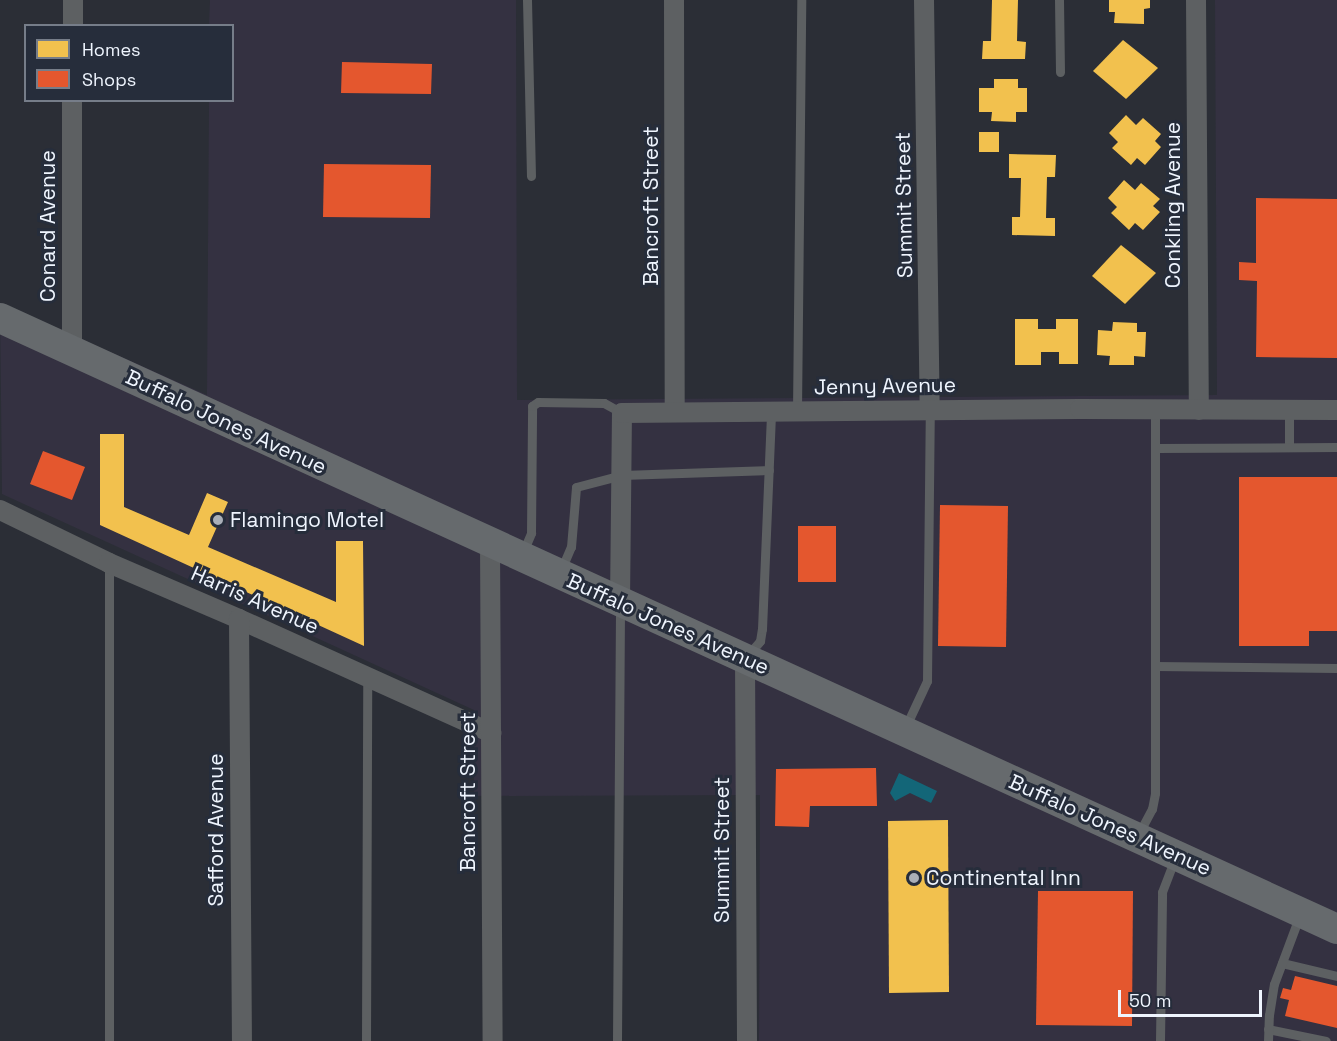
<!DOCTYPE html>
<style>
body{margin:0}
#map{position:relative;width:1337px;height:1041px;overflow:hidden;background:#2b2e36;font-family:"Space Grotesk",sans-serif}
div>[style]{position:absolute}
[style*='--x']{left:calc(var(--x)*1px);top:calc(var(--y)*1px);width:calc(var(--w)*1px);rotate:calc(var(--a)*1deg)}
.commercial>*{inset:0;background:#343141}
.water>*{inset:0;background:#136678}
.homes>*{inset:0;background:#f2c14e}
.shops>*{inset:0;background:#e4572e}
.lane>*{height:9px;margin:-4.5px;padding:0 4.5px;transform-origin:4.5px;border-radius:4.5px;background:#5d6062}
.street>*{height:20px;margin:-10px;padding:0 10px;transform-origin:10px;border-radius:10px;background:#5d6062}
.primary>*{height:30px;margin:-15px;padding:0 15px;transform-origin:15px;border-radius:15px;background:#666a6d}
.dots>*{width:16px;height:16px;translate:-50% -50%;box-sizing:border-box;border:3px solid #262d3b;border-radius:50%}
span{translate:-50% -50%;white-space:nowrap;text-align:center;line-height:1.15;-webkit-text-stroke:6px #262d3b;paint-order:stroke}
.street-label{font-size:21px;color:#eff5fe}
.poi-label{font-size:21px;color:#eff5fe}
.left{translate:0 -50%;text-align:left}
.legend{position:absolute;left:24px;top:24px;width:210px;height:78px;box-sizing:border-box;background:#262d3b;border:2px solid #767d89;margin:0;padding:8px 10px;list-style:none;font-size:18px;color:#eff5fe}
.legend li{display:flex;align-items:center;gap:12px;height:30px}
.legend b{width:30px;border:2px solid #767d89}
.scale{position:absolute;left:1118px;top:990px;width:144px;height:27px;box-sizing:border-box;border:3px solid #eff5fe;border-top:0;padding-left:8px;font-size:18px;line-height:21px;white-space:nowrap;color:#eff5fe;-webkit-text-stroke:4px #262d3b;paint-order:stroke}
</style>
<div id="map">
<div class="commercial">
<div style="clip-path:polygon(210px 0,516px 0,517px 400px,1217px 395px,1215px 0,1337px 0,1337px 1041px,759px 1041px,760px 795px,474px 796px,474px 710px,2px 494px,0 303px,207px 395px,209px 101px,232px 100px,232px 26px,209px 25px)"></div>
</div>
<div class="water">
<div style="clip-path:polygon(899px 773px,937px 791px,931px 803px,910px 793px,895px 801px,890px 793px)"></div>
</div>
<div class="homes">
<div style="clip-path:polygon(992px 0,1018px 0,1017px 41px,1026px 42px,1025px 59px,982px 59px,983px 41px,991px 41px)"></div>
<div style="clip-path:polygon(1109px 0,1150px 0,1150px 8px,1144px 9px,1144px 24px,1114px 23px,1115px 12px,1109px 12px)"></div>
<div style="clip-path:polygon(1123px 40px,1158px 68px,1126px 99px,1093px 71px)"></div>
<div style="clip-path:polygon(994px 79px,1018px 79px,1018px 88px,1027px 88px,1027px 112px,1016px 112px,1016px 122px,991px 121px,992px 112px,979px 112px,979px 88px,994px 88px)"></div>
<div style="clip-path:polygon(1126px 115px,1136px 125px,1143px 118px,1161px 134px,1155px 141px,1161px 147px,1145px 165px,1137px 158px,1131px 165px,1112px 148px,1118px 142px,1109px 133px)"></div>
<div style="clip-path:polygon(979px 132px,999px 132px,999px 152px,979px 152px)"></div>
<div style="clip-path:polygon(1009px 154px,1056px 155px,1055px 177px,1047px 177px,1046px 218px,1055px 218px,1055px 236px,1012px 235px,1012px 217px,1020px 217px,1021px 178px,1009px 178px)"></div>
<div style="clip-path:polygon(1124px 180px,1135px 190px,1141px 183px,1160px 199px,1153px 206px,1160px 212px,1143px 230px,1135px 223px,1129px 230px,1111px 213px,1117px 207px,1108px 198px)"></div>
<div style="clip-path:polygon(1121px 245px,1156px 273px,1125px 304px,1092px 276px)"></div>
<div style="clip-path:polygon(1015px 319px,1038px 319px,1038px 329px,1056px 329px,1056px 319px,1078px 319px,1078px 364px,1059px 364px,1059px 352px,1041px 352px,1041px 365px,1015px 365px)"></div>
<div style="clip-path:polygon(1113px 322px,1137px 323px,1137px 332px,1146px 332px,1145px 357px,1134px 356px,1134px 365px,1109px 365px,1110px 356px,1097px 355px,1098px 330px,1112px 331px)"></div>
<div style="clip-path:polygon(100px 434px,124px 434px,124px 507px,189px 535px,207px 493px,228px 502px,208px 547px,336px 602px,336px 541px,363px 541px,364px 646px,100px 525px)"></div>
<div style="clip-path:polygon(948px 820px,949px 992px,889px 993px,888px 821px)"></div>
</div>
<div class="shops">
<div style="clip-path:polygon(342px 62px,432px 64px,431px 94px,341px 93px)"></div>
<div style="clip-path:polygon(324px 164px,431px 165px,430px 218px,323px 217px)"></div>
<div style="clip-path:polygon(1256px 198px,1337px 199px,1337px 358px,1256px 357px,1257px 281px,1239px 280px,1239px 262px,1256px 263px)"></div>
<div style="clip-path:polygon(43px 451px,85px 467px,72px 500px,30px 484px)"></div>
<div style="clip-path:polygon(1239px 477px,1337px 477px,1337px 631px,1309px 631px,1309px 646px,1239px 646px)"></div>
<div style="clip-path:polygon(940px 505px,1008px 506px,1006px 647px,938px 646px)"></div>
<div style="clip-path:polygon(798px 526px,836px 526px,836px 582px,798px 582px)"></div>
<div style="clip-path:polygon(876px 768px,877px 806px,810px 806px,809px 827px,775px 826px,776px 769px)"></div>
<div style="clip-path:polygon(1038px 891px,1133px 891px,1132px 1026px,1036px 1025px)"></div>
<div style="clip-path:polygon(1295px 976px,1337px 986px,1337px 1028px,1285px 1016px,1289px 1000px,1280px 998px,1283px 988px,1291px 990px)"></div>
</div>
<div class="lane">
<div style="--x:527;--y:0;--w:176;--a:88.7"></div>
<div style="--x:1059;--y:0;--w:72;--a:89.2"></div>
<div style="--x:1289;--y:410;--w:37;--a:90"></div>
<div style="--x:797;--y:411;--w:411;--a:-89.4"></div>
<div style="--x:1155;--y:448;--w:182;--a:-0.3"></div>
<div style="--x:523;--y:552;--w:21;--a:-67"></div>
<div style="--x:531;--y:533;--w:127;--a:-89.5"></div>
<div style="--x:532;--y:406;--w:7;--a:-34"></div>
<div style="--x:538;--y:402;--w:66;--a:0.9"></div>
<div style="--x:604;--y:403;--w:21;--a:29"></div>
<div style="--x:109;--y:563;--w:478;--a:90"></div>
<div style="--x:561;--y:570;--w:25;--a:-67"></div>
<div style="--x:571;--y:547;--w:60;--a:-85.2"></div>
<div style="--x:576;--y:487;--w:48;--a:-14.6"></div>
<div style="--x:622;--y:475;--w:147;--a:-1.9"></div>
<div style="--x:747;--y:656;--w:20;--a:-49"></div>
<div style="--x:760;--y:641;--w:12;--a:-81"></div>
<div style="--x:762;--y:629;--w:218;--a:-87.6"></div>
<div style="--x:1155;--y:666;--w:182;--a:0.6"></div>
<div style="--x:906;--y:726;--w:50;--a:-65"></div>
<div style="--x:927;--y:681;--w:271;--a:-89.4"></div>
<div style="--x:1138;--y:835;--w:30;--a:-62"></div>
<div style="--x:1152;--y:809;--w:16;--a:-79"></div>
<div style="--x:1155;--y:793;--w:384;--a:-90"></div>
<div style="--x:1282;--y:963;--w:57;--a:13.3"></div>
<div style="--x:1268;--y:1029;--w:59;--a:11.7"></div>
<div style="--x:366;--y:1041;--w:365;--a:-89.8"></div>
<div style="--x:617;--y:1041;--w:434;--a:-89.6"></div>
<div style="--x:1160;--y:1041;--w:149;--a:-89.2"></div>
<div style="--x:1162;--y:892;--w:34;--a:-69"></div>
<div style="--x:1268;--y:1041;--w:26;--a:-88"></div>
<div style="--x:1269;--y:1015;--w:31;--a:-81"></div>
<div style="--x:1274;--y:984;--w:72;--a:-69.5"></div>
</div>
<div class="street">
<div style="--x:674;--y:0;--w:412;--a:89.9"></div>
<div style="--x:924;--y:0;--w:410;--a:89.2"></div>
<div style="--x:1196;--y:0;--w:410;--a:89.6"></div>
<div style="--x:73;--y:26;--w:26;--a:-90"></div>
<div style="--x:72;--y:351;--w:251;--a:-90"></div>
<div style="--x:0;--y:510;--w:121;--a:25.9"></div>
<div style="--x:109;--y:563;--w:142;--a:23.3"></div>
<div style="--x:239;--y:619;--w:277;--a:24.3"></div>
<div style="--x:490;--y:543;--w:498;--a:89.7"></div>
<div style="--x:620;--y:602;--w:189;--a:-89.4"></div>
<div style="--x:622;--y:413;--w:458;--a:-0.5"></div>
<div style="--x:1080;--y:409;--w:257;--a:0.2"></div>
<div style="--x:239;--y:619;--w:422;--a:89.6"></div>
<div style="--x:745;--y:658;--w:383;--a:89.7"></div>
</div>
<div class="primary">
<div style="--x:0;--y:318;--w:1470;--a:24.56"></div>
</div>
<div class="dots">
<div style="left:218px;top:520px;background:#aaafb8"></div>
<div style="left:914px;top:878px;background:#aaafb8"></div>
</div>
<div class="street-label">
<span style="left:904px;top:205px;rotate:-91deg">Summit Street</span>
<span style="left:1173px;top:205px;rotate:-90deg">Conkling Avenue</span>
<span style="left:651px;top:206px;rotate:-90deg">Bancroft Street</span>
<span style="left:48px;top:226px;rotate:-90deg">Conard Avenue</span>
<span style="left:885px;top:386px;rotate:-1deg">Jenny Avenue</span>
<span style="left:226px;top:422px;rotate:25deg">Buffalo Jones Avenue</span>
<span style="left:255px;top:600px;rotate:24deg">Harris Avenue</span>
<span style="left:668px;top:624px;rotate:24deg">Buffalo Jones Avenue</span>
<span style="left:468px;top:792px;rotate:-90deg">Bancroft Street</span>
<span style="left:1110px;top:825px;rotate:24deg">Buffalo Jones Avenue</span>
<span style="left:216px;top:830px;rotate:-90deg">Safford Avenue</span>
<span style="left:722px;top:850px;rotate:-90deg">Summit Street</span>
</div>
<div class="poi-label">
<span class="left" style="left:230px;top:520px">Flamingo Motel</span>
<span class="left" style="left:926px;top:878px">Continental Inn</span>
</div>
<ul class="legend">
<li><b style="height:16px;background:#f2c14e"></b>Homes</li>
<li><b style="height:16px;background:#e4572e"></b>Shops</li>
</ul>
<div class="scale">50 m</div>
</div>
